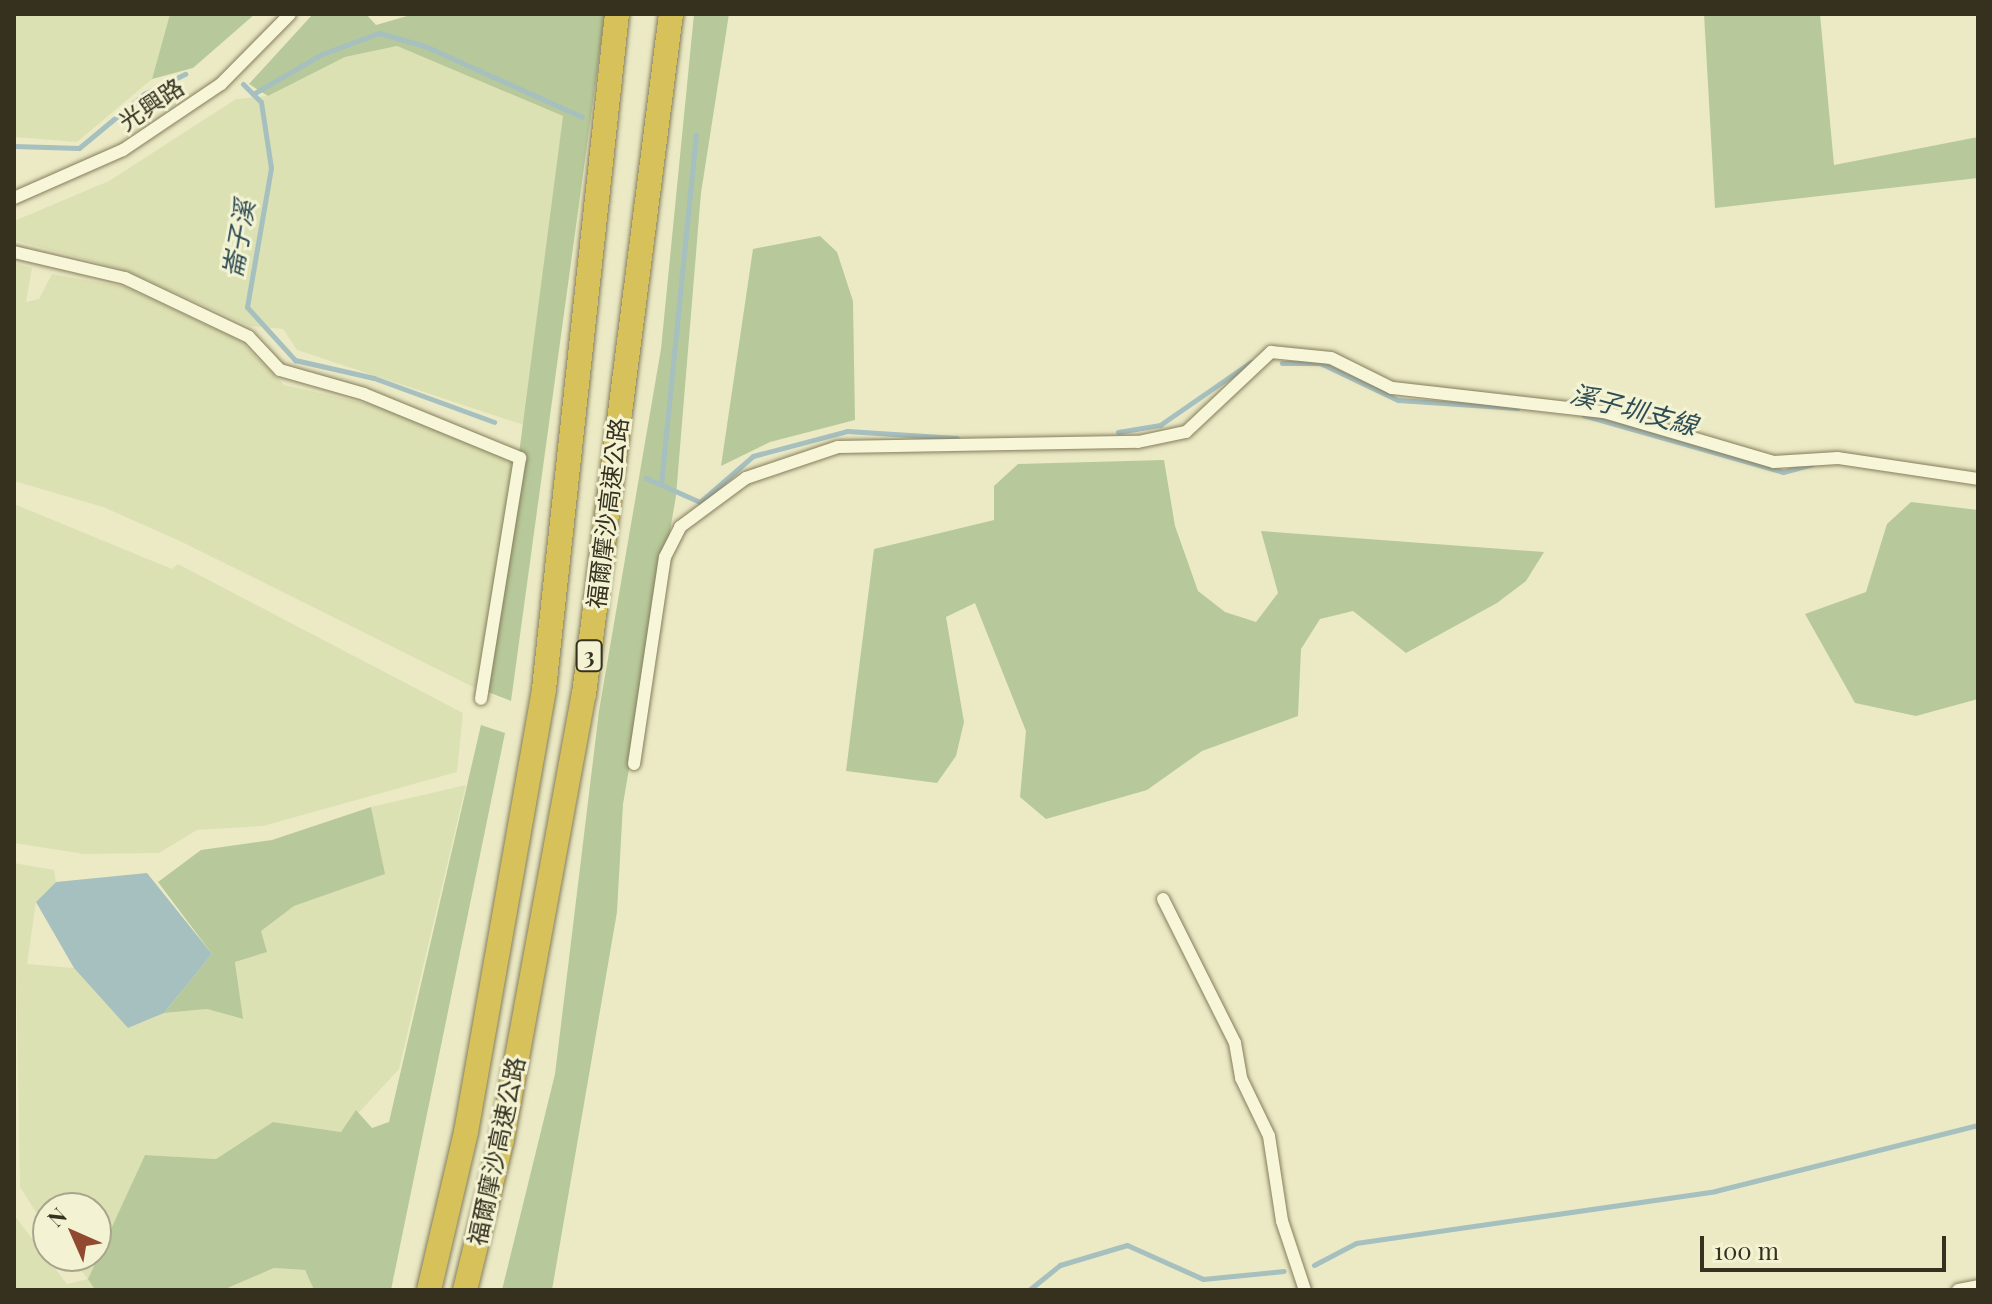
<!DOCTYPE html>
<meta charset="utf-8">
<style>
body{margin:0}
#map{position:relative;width:1992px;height:1304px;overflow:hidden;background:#ebeac5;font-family:"Playfair Display","Noto Sans TC",serif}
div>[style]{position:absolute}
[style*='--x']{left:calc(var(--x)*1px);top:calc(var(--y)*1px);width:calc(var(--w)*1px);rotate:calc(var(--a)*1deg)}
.farmland>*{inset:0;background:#dce1b3}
.green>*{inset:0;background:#b7c99a}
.water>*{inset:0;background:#a6bfbf}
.stream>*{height:5px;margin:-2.5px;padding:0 2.5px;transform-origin:2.5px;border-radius:2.5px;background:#a6bfbf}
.roads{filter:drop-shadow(0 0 2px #857d5c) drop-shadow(0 0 2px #857d5c)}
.street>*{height:12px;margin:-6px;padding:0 6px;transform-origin:6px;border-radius:6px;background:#f7f6d8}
.highway>*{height:24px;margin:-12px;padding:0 12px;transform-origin:12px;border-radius:12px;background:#d6c15b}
span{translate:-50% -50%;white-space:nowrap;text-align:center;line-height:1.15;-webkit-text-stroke:6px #f3f3d4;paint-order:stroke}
.shield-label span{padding:2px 6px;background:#f3f3d4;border:2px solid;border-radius:6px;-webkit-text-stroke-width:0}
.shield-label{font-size:22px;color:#36311f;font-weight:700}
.street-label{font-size:24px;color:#36311f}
.water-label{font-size:26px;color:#2f4d55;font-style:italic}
.frame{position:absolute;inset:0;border:16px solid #36311f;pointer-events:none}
.north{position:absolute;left:32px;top:1192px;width:80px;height:80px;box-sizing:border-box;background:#f3f3d4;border:2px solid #a7a58c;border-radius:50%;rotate:315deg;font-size:22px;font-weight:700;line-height:32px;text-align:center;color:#36311f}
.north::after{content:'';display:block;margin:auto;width:28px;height:36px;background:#914930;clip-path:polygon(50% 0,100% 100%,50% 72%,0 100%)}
.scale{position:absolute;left:1700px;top:1236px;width:246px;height:36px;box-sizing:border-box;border:4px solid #36311f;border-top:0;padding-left:10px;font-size:24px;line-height:28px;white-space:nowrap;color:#36311f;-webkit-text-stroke:6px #f3f3d4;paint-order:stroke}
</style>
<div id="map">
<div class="farmland">
<div style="clip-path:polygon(14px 14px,170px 14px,152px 79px,77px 142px,14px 137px)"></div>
<div style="clip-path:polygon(397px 46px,563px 116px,527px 426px,297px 350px,283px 329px,250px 326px,125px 270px,14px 240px,14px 221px,109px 181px,236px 99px,268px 96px,345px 57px)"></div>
<div style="clip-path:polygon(14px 263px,32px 268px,26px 302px,39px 299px,52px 274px,125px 287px,239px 340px,284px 385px,377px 406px,517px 464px,475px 688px,180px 541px,103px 507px,14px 481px)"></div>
<div style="clip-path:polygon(14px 504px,172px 569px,178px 564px,463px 713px,457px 772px,263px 826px,197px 830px,159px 853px,84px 854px,14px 843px)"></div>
<div style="clip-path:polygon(466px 785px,399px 1069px,341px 1132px,273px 1122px,216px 1159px,145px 1155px,89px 1279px,95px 1290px,14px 1290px,14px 1215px,67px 1284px,88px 1279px,69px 1256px,96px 1256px,96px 1208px,48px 1208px,48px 1231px,20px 1187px,14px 863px,54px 870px,56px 882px,36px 902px,27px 964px,74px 968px,128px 1028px,164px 1013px,207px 1009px,242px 1019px,235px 961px,260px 931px,294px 906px,384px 874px,371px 807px)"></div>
<div style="clip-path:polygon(274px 1268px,305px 1270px,314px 1290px,223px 1290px)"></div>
</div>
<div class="green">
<div style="clip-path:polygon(170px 14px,255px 14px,193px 68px,152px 79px)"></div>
<div style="clip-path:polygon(313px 14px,366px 14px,376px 25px,414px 14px,605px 14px,511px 701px,488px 692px,563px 116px,397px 46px,345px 57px,268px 96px,249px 84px)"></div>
<div style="clip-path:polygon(694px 14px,729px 14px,701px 193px,676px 496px,623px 804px,617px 912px,552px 1290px,502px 1290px,555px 1074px,599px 711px,661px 349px)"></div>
<div style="clip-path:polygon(1704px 14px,1820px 14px,1834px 165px,1978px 137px,1978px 178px,1715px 208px)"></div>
<div style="clip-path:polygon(820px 236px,837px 252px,853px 301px,855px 420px,770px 442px,721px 466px,753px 249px)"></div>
<div style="clip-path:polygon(1164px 460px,1175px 526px,1198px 591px,1225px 612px,1256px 622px,1278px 593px,1261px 531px,1544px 552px,1526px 581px,1497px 603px,1406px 653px,1353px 611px,1320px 619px,1301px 649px,1298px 716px,1202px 751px,1147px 790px,1046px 819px,1020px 797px,1026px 731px,975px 603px,946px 617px,964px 722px,956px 756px,937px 783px,846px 771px,874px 549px,994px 520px,994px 486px,1018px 464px)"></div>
<div style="clip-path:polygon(1911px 502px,1978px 510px,1978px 699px,1916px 716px,1855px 703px,1805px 614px,1866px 592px,1887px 524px)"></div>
<div style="clip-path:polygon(481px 725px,505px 733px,391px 1290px,314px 1290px,305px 1270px,274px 1268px,223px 1290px,95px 1290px,88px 1279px,145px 1155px,216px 1159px,273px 1122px,341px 1132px,356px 1110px,372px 1128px,389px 1122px)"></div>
<div style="clip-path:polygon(371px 807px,385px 874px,294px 906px,261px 931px,267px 952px,235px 962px,243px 1019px,207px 1009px,164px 1013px,212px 954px,158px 882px,201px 850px,272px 840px)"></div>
</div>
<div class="water">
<div style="clip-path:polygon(147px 873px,212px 954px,164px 1013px,128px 1028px,74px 968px,36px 902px,56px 882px)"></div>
</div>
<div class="stream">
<div style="--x:243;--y:84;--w:25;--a:45"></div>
<div style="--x:261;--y:102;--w:67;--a:81.4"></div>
<div style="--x:271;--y:168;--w:141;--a:99.8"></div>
<div style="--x:247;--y:307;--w:72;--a:47.8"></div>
<div style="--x:295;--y:360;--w:81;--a:12.8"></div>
<div style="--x:374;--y:378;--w:128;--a:20.1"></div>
<div style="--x:253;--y:94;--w:80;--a:-30.1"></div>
<div style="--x:322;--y:54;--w:61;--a:-20.2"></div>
<div style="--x:379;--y:33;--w:48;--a:15.8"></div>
<div style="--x:425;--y:46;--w:172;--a:24.3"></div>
<div style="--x:14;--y:146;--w:65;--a:1.8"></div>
<div style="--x:79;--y:148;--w:85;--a:-39.7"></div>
<div style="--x:144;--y:94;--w:46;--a:-26"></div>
<div style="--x:1282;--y:363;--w:38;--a:0"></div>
<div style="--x:1320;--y:363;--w:86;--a:25.4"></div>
<div style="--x:1398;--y:400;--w:120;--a:3.8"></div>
<div style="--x:1583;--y:415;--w:208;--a:15.9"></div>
<div style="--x:1783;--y:472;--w:30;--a:-15"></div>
<div style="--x:1118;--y:432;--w:43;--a:-9.5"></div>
<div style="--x:1160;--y:425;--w:111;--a:-34.7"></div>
<div style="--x:646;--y:478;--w:59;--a:24"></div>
<div style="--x:700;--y:502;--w:70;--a:-41"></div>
<div style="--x:753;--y:456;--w:97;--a:-14.9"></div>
<div style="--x:847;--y:431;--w:110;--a:3.6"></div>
<div style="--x:661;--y:484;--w:351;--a:-84.3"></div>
<div style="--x:1314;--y:1265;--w:47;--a:-27.6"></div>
<div style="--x:1356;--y:1243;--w:363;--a:-8.2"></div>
<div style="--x:1715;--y:1191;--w:271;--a:-14.1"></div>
<div style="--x:1029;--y:1290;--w:40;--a:-39"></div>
<div style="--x:1060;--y:1265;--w:70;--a:-16.6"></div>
<div style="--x:1127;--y:1245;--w:83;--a:24.1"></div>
<div style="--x:1203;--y:1279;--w:81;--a:-5.6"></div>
</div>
<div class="roads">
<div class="street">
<div style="--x:14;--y:198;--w:119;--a:-23.8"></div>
<div style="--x:123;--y:150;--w:118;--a:-34"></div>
<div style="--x:221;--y:84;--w:98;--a:-45.4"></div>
<div style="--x:14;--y:252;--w:114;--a:13.2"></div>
<div style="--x:125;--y:278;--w:137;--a:25.4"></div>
<div style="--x:249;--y:337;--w:45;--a:46.8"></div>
<div style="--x:280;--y:370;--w:87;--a:15.9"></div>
<div style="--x:364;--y:394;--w:169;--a:22.3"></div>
<div style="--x:520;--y:458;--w:244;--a:99.2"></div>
<div style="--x:634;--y:764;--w:209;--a:-81.5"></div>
<div style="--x:665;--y:557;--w:34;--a:-63"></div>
<div style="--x:680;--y:527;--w:82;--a:-36.6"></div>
<div style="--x:746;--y:478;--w:97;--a:-18.6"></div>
<div style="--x:838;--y:447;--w:300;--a:-1"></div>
<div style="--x:1138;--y:442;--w:49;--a:-11.8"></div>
<div style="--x:1186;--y:432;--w:117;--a:-43.3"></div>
<div style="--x:1271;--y:352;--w:60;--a:5.7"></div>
<div style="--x:1331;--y:358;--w:68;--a:26.2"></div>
<div style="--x:1392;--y:388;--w:213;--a:6.5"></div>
<div style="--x:1604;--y:412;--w:177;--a:16.4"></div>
<div style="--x:1774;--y:462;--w:64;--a:-3.6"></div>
<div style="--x:1838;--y:458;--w:142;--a:8.5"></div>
<div style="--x:1163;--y:899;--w:161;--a:63.4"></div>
<div style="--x:1235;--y:1043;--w:36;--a:80"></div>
<div style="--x:1241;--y:1078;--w:64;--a:64.2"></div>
<div style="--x:1269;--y:1136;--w:86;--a:81.3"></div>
<div style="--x:1282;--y:1221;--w:73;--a:71.6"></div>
<div style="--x:1958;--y:1290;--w:20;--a:-11"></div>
</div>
<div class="highway">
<div style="--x:429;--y:1290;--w:162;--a:-76.8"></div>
<div style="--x:466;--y:1132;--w:450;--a:-80"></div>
<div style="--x:544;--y:689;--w:679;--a:-83.83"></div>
<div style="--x:465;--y:1290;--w:155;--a:-76.2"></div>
<div style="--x:502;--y:1139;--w:452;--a:-79.6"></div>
<div style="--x:584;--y:694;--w:686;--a:-82.71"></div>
</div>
</div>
<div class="shield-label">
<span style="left:589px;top:656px">3</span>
</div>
<div class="street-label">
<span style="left:151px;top:104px;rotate:-34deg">光興路</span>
<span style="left:607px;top:513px;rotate:-83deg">福爾摩沙高速公路</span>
<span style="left:496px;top:1151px;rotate:-78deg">福爾摩沙高速公路</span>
</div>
<div class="water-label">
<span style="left:238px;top:239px;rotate:-80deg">崙子溪</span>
<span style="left:1634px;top:409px;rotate:15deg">溪子圳支線</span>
</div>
<div class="frame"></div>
<div class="north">N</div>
<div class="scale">100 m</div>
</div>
